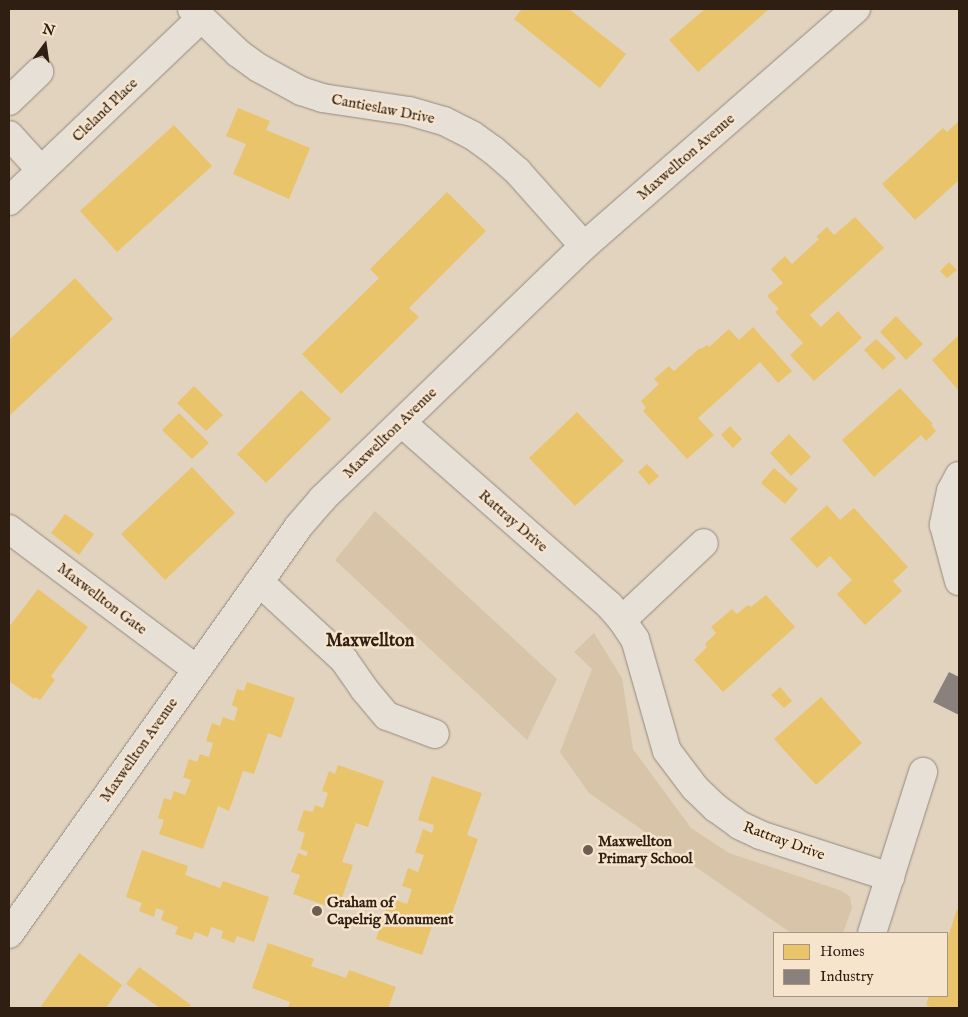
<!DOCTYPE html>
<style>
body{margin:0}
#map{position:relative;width:968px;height:1017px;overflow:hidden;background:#e2d3bf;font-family:"IM FELL English",serif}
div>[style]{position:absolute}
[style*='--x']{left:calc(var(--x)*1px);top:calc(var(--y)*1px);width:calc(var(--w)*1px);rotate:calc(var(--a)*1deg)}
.green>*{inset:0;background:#d8c4a8}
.homes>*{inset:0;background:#e9c46a}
.industry>*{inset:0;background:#8a817c}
.roads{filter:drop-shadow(0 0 1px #94897c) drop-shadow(0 0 1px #94897c)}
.minor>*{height:28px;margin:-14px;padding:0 14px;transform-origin:14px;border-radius:14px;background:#e7e0d6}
.dots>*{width:14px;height:14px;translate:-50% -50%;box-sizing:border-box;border:2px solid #f6e4cc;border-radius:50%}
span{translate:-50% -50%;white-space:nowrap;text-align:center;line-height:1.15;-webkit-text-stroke:5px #f6e4cc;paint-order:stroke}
.street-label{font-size:15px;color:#2f1f13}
.poi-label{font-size:15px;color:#2f1f13;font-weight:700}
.left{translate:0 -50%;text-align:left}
.quarter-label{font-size:18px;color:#2f1f13;font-weight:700}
.frame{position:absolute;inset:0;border:10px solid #2f1f13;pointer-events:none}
.legend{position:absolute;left:773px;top:932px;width:175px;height:65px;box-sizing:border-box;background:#f6e4cc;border:1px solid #a69582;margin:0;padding:6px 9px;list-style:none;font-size:15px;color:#2f1f13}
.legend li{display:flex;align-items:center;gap:10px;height:25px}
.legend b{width:25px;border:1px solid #a69582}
.north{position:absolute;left:20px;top:20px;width:50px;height:50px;-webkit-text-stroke:4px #f6e4cc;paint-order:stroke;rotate:14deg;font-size:14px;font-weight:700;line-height:20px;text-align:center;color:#2f1f13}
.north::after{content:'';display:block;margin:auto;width:18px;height:22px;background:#2f1f13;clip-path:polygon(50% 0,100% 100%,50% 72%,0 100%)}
</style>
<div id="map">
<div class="green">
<div style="clip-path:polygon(375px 511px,557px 679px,527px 740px,335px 560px)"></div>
<div style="clip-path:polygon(594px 633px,622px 678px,633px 749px,691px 828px,729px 853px,842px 891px,850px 897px,852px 908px,843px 933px,791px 933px,589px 793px,560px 752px,592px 669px,574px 652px)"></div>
</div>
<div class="homes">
<div style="clip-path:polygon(522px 9px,569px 9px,626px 54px,600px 88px,514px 19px)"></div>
<div style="clip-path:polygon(705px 9px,769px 9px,698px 72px,669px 40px)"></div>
<div style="clip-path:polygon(238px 108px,270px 121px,266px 130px,310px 148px,289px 199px,233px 174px,246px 144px,226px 136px)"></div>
<div style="clip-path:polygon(959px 121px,959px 180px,915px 220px,882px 184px,943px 128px,947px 132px)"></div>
<div style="clip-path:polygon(174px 125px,212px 166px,117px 252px,80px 211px)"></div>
<div style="clip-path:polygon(447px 192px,486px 231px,409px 308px,419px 317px,341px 394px,302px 354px,379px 278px,370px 269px)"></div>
<div style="clip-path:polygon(855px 217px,884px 248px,810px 315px,821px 327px,838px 311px,862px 338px,814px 381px,790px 355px,803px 343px,775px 312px,779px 309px,767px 296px,783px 283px,771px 269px,785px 256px,792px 264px,819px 239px,816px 237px,827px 227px,834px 235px)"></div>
<div style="clip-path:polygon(949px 262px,957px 270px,947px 278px,940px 271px)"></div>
<div style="clip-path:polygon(75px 278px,113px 319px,9px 416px,9px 340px)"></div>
<div style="clip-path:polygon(896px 316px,923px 344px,906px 360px,880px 332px)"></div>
<div style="clip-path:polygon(753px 327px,792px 371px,778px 383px,760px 362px,698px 418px,714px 435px,687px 459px,643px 411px,646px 408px,641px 401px,659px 384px,654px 379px,669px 366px,674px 371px,700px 348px,701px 349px,707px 345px,709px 347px,729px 329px,739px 340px)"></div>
<div style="clip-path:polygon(959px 335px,959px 391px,932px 360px)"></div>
<div style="clip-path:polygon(876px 339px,896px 358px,883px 370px,864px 350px)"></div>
<div style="clip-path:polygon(194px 386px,223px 415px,206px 431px,177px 403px)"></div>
<div style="clip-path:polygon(900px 388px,933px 424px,931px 425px,936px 431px,926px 441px,921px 435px,874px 477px,842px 440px)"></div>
<div style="clip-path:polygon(301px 390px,331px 419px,266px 483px,237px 454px)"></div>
<div style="clip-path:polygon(577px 412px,624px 461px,575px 506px,529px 458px)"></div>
<div style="clip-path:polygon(179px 413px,209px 443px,192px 459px,162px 430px)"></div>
<div style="clip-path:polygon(730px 426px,742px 439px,733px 448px,721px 435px)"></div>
<div style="clip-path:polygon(789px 434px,811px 457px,791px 476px,770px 453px)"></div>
<div style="clip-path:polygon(647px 464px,659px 476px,649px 485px,638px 472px)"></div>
<div style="clip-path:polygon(192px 467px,235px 513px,165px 580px,121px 534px)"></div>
<div style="clip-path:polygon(774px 468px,798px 489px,785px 504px,761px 483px)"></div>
<div style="clip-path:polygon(827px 505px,840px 520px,854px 508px,908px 567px,893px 581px,902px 591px,865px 625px,837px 594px,852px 580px,830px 556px,817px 568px,790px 539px)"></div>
<div style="clip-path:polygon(65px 514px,94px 534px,79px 555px,51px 533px)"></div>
<div style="clip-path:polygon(38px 589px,88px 627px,51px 676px,55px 680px,40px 700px,35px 697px,34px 699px,9px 681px,9px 627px)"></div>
<div style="clip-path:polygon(766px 595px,795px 627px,723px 692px,694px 660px,707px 647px,705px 644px,716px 633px,711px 627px,732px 609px,737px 614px,748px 605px,751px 607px)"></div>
<div style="clip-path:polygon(247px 682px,295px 698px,281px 738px,268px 733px,254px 774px,243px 771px,229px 811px,218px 806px,203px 849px,159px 834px,164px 820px,158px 818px,164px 798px,171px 800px,174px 791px,185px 795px,191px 780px,183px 777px,189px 759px,197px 762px,200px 754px,209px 757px,213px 743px,206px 741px,212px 723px,220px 726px,223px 717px,234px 721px,238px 708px,232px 705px,237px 689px,244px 691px)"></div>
<div style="clip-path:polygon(780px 687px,792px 701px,784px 708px,771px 695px)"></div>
<div style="clip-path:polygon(821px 697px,862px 743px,816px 785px,774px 739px)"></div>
<div style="clip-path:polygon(338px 765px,384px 781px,368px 827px,356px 823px,342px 862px,353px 865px,338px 910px,293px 894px,300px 875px,291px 872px,298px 853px,306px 856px,308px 852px,300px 849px,305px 833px,297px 830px,304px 810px,313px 812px,315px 805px,323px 808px,328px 793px,322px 791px,329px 771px,335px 774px)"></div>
<div style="clip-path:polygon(432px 776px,482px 793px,467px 835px,478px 839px,449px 922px,435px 917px,422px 955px,376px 939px,390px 898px,407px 904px,412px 889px,402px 886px,408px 868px,418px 872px,424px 855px,415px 852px,423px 829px,432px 833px,434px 825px,418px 820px)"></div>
<div style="clip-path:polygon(142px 850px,188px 866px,185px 875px,220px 888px,223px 881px,269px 897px,254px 942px,237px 936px,234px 943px,221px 938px,223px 931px,211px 927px,208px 937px,195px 932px,192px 940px,175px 934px,178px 927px,161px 920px,164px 911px,156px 908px,154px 917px,139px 911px,142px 903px,126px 897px)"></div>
<div style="clip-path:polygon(957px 909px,959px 910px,959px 1008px,928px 1008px,929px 1006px,926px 1005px,929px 996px,947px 996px,947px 940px)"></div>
<div style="clip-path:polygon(268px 943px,314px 959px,311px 966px,346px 978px,349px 970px,396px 987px,388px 1008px,288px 1008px,290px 1002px,252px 988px)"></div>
<div style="clip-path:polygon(79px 953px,122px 985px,106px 1008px,44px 1008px,41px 1006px)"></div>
<div style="clip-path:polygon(139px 967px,191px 1005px,188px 1008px,160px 1008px,126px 984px)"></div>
</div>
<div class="industry">
<div style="clip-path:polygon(949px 672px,959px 677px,959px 715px,933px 702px)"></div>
</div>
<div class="roads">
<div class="minor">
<div style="--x:192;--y:9;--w:64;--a:43.7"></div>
<div style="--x:238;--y:53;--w:26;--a:36"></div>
<div style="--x:259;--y:68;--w:48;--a:28.7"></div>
<div style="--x:301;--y:91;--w:22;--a:18"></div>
<div style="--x:322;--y:98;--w:88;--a:8.5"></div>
<div style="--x:409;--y:111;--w:36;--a:16"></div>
<div style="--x:444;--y:121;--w:31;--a:27"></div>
<div style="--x:472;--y:135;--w:26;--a:36"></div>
<div style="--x:493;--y:150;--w:33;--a:41"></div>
<div style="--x:518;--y:172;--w:99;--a:48.3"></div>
<div style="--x:9;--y:101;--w:42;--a:-44"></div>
<div style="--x:9;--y:135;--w:47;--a:47.6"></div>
<div style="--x:9;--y:201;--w:265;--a:-43.6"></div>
<div style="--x:402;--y:423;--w:276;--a:41.3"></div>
<div style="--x:609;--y:605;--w:20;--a:49"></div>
<div style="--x:622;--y:620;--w:23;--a:56"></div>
<div style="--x:635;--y:639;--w:116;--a:74.1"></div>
<div style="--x:667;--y:751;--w:46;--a:52.9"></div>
<div style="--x:695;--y:788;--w:29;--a:44"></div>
<div style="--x:716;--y:808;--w:29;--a:36"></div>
<div style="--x:739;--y:825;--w:23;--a:25"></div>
<div style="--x:760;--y:835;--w:137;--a:17.9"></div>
<div style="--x:959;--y:476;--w:17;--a:118"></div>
<div style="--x:951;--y:491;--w:35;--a:102"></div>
<div style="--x:944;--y:525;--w:58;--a:75"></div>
<div style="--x:9;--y:529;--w:234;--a:36.8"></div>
<div style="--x:258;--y:583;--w:14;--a:36"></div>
<div style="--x:269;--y:591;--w:102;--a:42.6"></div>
<div style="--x:344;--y:660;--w:35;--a:55"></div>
<div style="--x:364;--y:689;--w:35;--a:50"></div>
<div style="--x:387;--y:716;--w:51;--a:20.6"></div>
<div style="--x:622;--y:620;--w:112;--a:-43.2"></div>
<div style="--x:872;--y:933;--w:169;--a:-72.4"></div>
<div style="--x:9;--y:934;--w:499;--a:-54.6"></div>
<div style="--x:298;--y:527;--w:37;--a:-49"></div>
<div style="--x:322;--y:499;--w:364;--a:-44"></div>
<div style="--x:584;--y:246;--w:361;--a:-41.1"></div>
</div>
</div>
<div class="dots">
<div style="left:588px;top:850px;background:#6e5e4f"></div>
<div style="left:317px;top:911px;background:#6e5e4f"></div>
</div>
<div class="street-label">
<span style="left:383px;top:109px;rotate:11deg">Cantieslaw Drive</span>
<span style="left:105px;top:110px;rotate:-44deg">Cleland Place</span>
<span style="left:686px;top:157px;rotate:-41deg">Maxwellton Avenue</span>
<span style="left:390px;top:433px;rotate:-44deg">Maxwellton Avenue</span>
<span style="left:513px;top:521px;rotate:41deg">Rattray Drive</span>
<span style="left:102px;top:599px;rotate:37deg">Maxwellton Gate</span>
<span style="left:139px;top:750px;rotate:-55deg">Maxwellton Avenue</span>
<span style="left:784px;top:841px;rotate:20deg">Rattray Drive</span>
</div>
<div class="poi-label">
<span class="left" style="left:598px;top:850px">Maxwellton<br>Primary School</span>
<span class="left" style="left:327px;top:911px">Graham of<br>Capelrig Monument</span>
</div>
<div class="quarter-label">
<span style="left:370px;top:642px">Maxwellton</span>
</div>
<div class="frame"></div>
<ul class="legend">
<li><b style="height:14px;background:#e9c46a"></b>Homes</li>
<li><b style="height:14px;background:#8a817c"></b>Industry</li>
</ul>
<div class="north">N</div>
</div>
